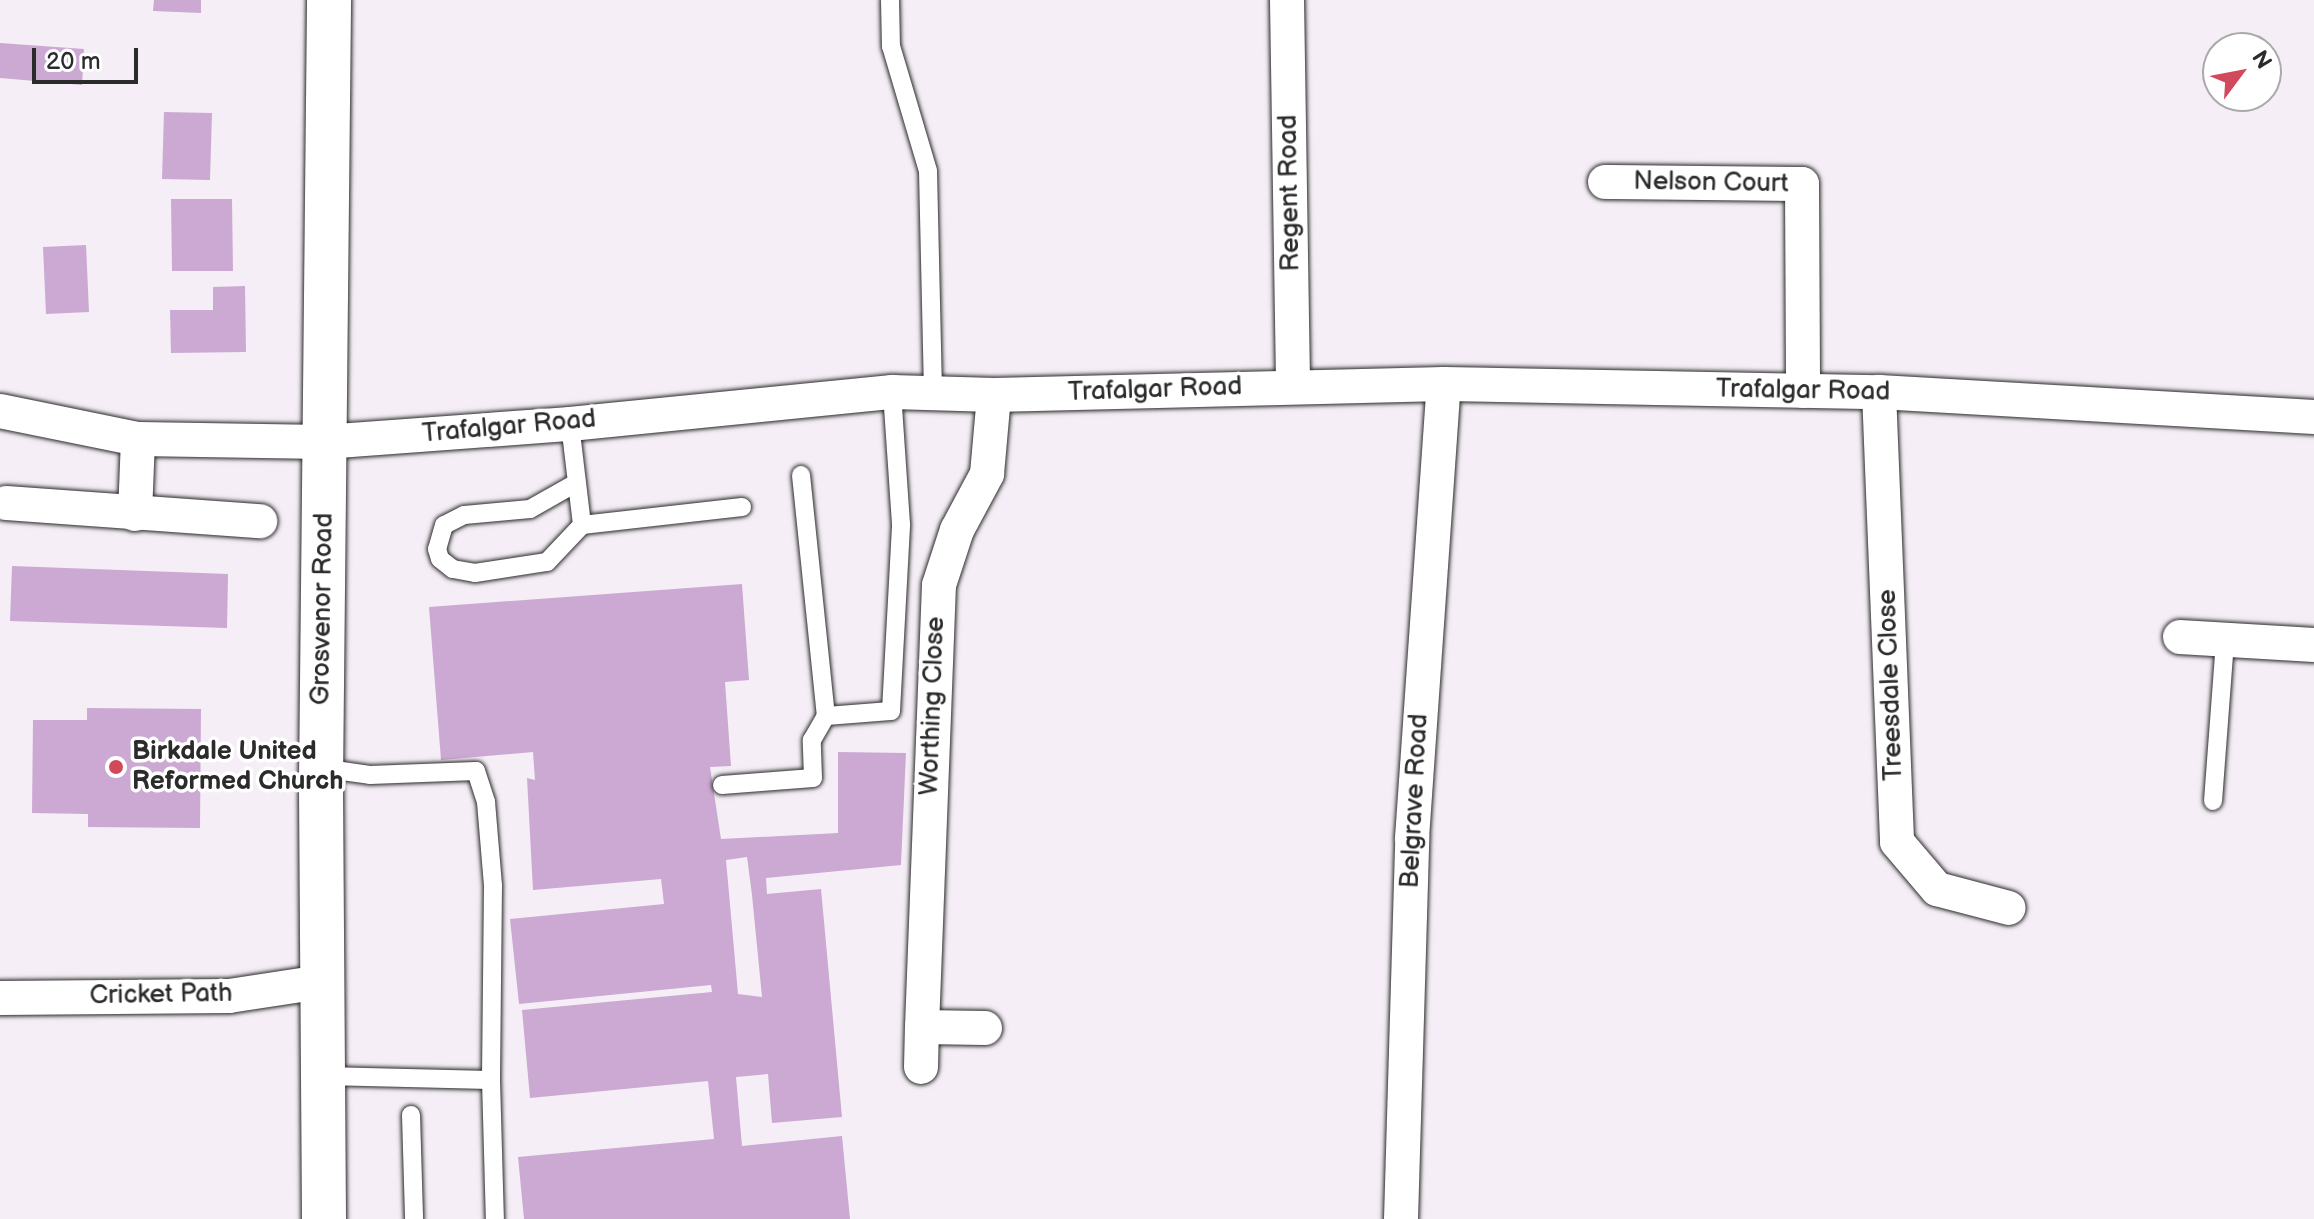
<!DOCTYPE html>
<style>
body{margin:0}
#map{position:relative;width:2314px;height:1219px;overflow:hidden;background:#f5eef6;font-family:"Balsamiq Sans",sans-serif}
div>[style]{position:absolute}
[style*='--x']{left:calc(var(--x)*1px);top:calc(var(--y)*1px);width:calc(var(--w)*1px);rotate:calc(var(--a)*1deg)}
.building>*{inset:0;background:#cba9d3}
.roads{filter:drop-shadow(0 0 2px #2b2b2b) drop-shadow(0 0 2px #2b2b2b)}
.lane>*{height:18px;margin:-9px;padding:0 9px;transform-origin:9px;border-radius:9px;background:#fff}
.street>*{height:34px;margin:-17px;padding:0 17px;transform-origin:17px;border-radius:17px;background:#fff}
.secondary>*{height:44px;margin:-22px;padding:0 22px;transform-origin:22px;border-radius:22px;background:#fff}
.dots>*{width:22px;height:22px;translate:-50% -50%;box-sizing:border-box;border:4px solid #fff;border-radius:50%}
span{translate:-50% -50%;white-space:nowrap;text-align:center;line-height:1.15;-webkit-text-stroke:7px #fff;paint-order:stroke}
.street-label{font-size:26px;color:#2b2b2b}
.poi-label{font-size:26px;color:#2b2b2b;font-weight:700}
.left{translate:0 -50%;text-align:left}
.north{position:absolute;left:2202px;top:32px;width:80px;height:80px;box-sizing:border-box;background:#fff;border:2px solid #aaa;border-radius:50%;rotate:58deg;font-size:22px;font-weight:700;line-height:32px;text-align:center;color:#2b2b2b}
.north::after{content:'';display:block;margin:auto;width:28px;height:36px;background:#d1495b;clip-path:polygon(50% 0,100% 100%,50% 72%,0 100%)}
.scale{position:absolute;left:32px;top:48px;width:106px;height:36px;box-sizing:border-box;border:4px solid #2b2b2b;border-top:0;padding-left:10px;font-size:24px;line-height:28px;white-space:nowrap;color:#2b2b2b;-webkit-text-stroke:6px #fff;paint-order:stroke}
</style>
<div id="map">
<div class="building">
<div style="clip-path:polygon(154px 0,201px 0,201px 13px,153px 11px)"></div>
<div style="clip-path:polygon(0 43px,84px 49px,82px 85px,0 78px)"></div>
<div style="clip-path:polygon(164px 112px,212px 113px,210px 180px,162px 179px)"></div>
<div style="clip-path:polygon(171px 199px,232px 199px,233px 271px,172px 271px)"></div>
<div style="clip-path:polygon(86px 245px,89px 312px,46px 314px,43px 247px)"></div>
<div style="clip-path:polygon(245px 286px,246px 352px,171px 353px,170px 310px,213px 310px,213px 287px)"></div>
<div style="clip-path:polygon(12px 566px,228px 574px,227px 628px,10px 621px)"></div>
<div style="clip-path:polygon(evenodd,742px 584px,749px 680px,725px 682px,731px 766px,710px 767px,721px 839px,838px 833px,838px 752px,906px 753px,901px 865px,766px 878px,767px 894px,821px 889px,842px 1117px,772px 1123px,768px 1074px,736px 1077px,742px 1146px,842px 1136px,850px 1219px,524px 1219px,518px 1157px,714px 1139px,708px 1081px,530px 1098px,522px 1010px,712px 992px,711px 985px,519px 1004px,510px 919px,664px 904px,661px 879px,533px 890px,527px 778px,535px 780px,533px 752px,441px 760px,429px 607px,742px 584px,747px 857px,752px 895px,762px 997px,738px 994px,726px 860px,747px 857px)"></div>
<div style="clip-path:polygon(87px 708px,201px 709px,200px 828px,88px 827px,88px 814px,32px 813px,33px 720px,87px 720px)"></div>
</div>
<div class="roads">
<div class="lane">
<div style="--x:890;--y:0;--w:46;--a:88.8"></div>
<div style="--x:891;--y:46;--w:130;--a:73.5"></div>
<div style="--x:928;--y:171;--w:222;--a:88.7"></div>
<div style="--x:570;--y:424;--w:102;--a:83.2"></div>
<div style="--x:582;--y:525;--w:161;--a:-6.4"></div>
<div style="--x:801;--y:475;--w:242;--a:84.1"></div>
<div style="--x:826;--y:716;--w:65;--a:-4.4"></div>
<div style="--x:891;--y:711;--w:187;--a:-86.9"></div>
<div style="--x:901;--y:524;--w:132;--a:-93.9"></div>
<div style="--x:576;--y:483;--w:53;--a:150.5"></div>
<div style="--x:530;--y:509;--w:66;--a:174.8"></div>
<div style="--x:464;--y:515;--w:22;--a:153"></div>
<div style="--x:444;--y:525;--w:25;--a:106"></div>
<div style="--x:437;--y:549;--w:10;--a:73"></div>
<div style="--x:440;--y:559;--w:16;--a:38"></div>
<div style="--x:453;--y:569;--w:22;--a:10"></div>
<div style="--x:475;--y:573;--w:73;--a:-8.7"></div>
<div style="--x:547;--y:562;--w:51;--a:-46.6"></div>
<div style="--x:321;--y:768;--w:49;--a:8.1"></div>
<div style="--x:370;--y:775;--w:106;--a:-2.2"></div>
<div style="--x:476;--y:771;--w:33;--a:72"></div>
<div style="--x:486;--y:802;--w:84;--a:85.2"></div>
<div style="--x:493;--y:886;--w:194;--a:90.6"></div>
<div style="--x:491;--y:1080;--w:168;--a:-178.6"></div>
<div style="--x:722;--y:785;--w:91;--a:-4.4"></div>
<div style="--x:813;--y:778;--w:38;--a:-92"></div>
<div style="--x:812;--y:740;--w:28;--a:-60"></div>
<div style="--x:2213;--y:801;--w:161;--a:-85.7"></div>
<div style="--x:491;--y:1080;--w:139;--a:88.4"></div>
<div style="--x:411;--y:1115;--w:104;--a:88.3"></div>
</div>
<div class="street">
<div style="--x:1287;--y:0;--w:386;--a:89.1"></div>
<div style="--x:1605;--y:182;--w:197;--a:0.6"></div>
<div style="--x:1802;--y:184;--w:207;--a:89.7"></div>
<div style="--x:1879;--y:392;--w:450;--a:87.7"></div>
<div style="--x:1897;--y:842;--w:62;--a:49.6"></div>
<div style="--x:1937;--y:889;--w:74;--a:14.8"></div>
<div style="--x:0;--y:411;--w:141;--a:11.5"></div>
<div style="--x:138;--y:439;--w:186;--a:0.9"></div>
<div style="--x:324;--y:442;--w:247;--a:-4.2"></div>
<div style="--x:570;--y:424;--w:324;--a:-5.7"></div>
<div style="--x:892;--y:392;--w:102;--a:1.7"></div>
<div style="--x:994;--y:395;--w:450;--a:-1.4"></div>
<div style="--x:1444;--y:384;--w:435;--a:1.1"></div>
<div style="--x:1879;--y:392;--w:436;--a:3.3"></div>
<div style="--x:6;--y:503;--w:255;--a:4.1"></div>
<div style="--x:135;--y:514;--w:75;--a:-87.7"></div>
<div style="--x:2180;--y:637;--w:134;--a:3.4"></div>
<div style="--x:0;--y:998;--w:229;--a:-0.5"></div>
<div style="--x:229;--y:996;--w:93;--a:-8.7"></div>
<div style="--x:985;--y:1028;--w:63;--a:-179.1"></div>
<div style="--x:922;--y:1027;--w:442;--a:-87.8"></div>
<div style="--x:939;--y:585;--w:58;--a:-71.9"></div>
<div style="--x:957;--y:530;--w:64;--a:-61.8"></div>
<div style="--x:987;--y:474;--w:79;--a:-84.9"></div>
<div style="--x:921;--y:1067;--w:40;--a:-88.6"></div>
<div style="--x:1401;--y:1219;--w:381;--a:-88.3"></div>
<div style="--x:1412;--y:838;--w:455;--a:-86"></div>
</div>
<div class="secondary">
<div style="--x:324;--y:1219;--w:437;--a:-90.4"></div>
<div style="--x:321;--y:782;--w:782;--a:-89.41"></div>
</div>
</div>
<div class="dots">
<div style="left:116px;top:767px;background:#d1495b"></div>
</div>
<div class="street-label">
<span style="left:1711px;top:183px;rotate:1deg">Nelson Court</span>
<span style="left:1290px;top:193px;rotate:-91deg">Regent Road</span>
<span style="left:1155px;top:390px;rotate:-2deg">Trafalgar Road</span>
<span style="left:1803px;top:391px;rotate:1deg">Trafalgar Road</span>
<span style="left:509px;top:427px;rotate:-5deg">Trafalgar Road</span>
<span style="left:323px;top:609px;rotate:-89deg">Grosvenor Road</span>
<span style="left:1891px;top:685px;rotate:-92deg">Treesdale Close</span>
<span style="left:933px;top:706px;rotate:-88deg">Worthing Close</span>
<span style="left:1415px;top:801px;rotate:-87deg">Belgrave Road</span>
<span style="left:161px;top:995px;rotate:-1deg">Cricket Path</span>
</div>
<div class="poi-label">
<span class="left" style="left:132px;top:767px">Birkdale United<br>Reformed Church</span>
</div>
<div class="north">N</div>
<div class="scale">20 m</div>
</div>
